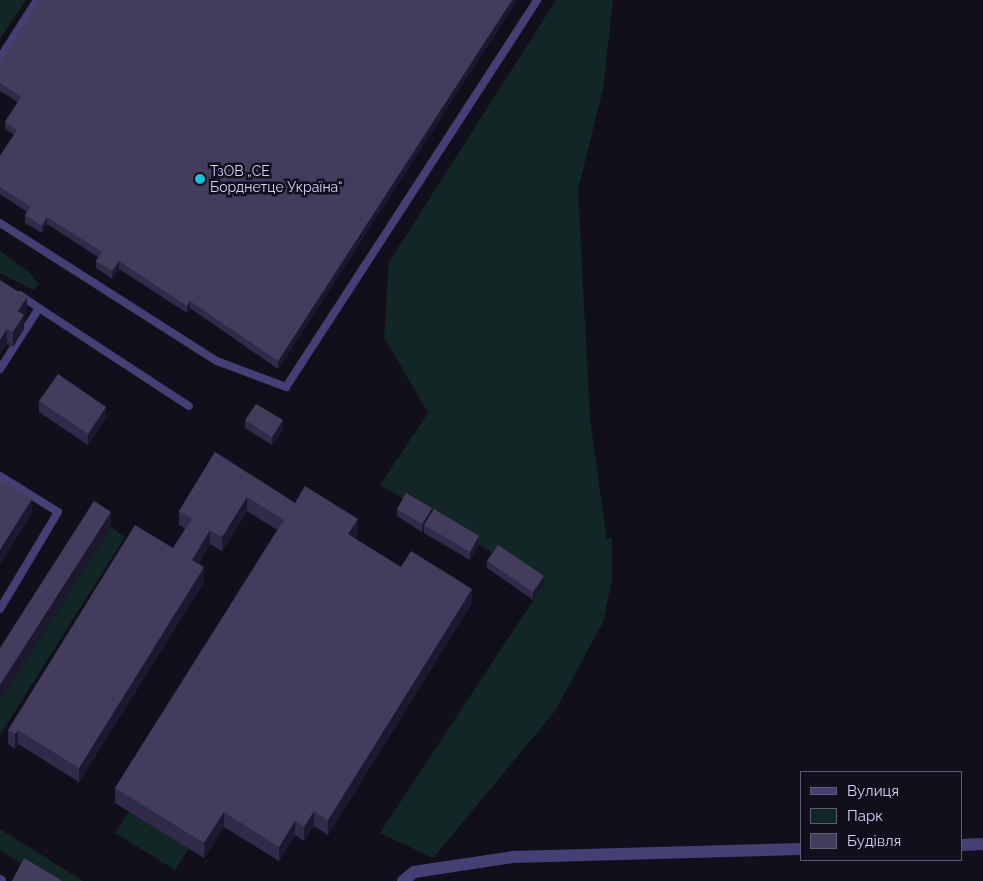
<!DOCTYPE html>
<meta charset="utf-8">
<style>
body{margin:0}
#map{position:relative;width:983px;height:881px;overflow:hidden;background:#120f1d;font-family:Raleway,sans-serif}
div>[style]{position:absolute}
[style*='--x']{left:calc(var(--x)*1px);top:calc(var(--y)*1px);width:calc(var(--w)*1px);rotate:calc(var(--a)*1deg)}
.green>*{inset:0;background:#132626}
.lane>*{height:8px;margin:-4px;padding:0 4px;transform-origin:4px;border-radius:4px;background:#444076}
.street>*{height:12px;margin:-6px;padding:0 6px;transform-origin:6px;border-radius:6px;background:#444076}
.wall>*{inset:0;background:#312a49}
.shaded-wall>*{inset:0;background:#1d1730}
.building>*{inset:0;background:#433c5c}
.dots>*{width:14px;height:14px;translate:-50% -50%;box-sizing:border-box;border:2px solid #120f1d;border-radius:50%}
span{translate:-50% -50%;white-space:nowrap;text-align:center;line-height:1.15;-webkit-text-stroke:5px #120f1d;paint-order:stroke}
.poi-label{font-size:14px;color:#d7d1f9}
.left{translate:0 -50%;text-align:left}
.legend{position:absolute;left:800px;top:771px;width:162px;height:90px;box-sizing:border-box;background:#120f1d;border:1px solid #615d75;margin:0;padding:6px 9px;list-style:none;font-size:15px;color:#d7d1f9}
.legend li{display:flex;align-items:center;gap:10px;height:25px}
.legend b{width:25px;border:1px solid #615d75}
</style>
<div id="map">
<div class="green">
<div style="clip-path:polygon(0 0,26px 0,0 39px)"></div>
<div style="clip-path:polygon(556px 0,613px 0,603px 89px,578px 190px,590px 419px,607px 540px,612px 537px,612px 581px,603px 622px,555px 711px,433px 858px,380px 833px,544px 584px,380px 485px,428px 413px,384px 337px,389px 262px)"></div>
<div style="clip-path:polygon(0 251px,27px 270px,39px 284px,34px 290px,0 273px)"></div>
<div style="clip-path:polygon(111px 527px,125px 537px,0 735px,0 700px)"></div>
<div style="clip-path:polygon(129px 811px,189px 848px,175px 870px,115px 833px)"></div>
<div style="clip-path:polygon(0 829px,83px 881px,49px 881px,0 850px)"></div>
</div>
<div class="lane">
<div style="--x:0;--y:58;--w:69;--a:-57.5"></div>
<div style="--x:0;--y:223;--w:257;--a:32.5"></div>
<div style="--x:217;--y:361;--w:74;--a:20.6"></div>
<div style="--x:286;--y:387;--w:461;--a:-57"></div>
<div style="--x:39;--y:308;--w:179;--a:33.2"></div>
<div style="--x:0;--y:369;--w:72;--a:-57.4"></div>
<div style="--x:39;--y:308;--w:23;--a:-146"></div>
<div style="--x:0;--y:476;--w:68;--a:31.8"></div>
<div style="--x:58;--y:512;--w:113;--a:120.9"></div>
<div style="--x:0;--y:879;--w:2;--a:27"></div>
</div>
<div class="street">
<div style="--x:962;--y:845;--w:21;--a:-3"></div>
<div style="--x:403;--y:881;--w:14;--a:-39"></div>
<div style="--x:414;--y:872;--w:100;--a:-8.6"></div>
<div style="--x:513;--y:857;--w:289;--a:-1.6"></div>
</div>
<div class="wall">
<div style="clip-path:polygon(517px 0,278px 369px,190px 308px,187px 313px,119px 269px,112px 279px,96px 268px,96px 261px,98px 257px,47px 224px,42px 233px,25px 223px,25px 215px,27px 212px,0 194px,0 156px,14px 135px,5px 129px,5px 122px,18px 102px,0 91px,0 62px)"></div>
<div style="clip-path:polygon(0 280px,27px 312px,24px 316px,24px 329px,13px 347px,7px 344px)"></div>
<div style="clip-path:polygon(39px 401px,106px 418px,88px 445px,39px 412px)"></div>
<div style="clip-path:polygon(245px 420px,283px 428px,272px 445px,245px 428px)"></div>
<div style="clip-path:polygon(215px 452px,295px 503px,358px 534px,355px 539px,401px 567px,472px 603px,328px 835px,314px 826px,304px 841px,295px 835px,279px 861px,224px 827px,204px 858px,115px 803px,115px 788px,277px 530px,247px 511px,222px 551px,210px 544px,198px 564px,204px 582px,79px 782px,18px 744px,15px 749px,8px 744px,8px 730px,173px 548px,185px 529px,179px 525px,179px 511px)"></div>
<div style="clip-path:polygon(397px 509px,432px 513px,479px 544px,470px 560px,424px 533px,424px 528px,422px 532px,397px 516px)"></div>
<div style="clip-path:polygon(487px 561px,544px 584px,533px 600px,487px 568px)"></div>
</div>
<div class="shaded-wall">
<div style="clip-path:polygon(512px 0,517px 0,278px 369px,278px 361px)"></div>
<div style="clip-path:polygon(47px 217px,47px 224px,42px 233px,42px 226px)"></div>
<div style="clip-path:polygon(119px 261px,119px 269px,112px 279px,112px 271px)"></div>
<div style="clip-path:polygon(27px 297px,27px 312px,24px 316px,24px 329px,13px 347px,13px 332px,18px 311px)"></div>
<div style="clip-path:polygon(190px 301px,190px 308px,187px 313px,187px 306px)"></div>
<div style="clip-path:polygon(7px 329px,7px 344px,0 355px,0 340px)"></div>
<div style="clip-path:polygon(106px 407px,106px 418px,88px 445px,88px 434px)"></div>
<div style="clip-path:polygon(283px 420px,283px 428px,272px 445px,272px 437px)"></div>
<div style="clip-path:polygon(247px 497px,247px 511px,222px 551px,222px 537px)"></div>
<div style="clip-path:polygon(32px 499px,32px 514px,0 564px,0 550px)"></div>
<div style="clip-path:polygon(432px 508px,432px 516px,424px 525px,424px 528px,422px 532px,422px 524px)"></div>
<div style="clip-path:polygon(111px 512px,111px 527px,0 700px,0 685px)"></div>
<div style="clip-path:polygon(358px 519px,358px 534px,348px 549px,348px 534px)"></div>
<div style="clip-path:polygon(210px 530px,210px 544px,192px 574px,192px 560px)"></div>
<div style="clip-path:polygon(479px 536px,479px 544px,470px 560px,470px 552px)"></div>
<div style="clip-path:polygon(204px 567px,204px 582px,79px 782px,79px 768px)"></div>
<div style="clip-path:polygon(544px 576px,544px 584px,533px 600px,533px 592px)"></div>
<div style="clip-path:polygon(472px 589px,472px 603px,328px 835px,328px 820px)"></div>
<div style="clip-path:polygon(18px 730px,18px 744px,15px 749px,15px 734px)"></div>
<div style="clip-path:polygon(314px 811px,314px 826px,304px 841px,304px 827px)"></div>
<div style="clip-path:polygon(224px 812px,224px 827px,204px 858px,204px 843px)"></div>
<div style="clip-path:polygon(295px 821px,295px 835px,279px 861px,279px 847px)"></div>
</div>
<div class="building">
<div style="clip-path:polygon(40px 0,512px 0,278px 361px,190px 301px,187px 306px,119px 261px,112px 271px,96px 261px,102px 252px,47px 217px,42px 226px,25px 215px,31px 207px,0 187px,0 156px,17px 130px,5px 122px,21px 97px,0 83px,0 62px)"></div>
<div style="clip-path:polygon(0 280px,27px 297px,18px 311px,24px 315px,13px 332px,7px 329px,0 340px)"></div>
<div style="clip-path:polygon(58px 374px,106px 407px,88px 434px,39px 401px)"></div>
<div style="clip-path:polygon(256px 404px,283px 420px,272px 437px,245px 420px)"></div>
<div style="clip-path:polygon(215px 452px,295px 503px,305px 486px,358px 519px,348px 534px,401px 567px,411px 551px,472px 589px,328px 820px,314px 811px,304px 827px,295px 821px,279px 847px,224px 812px,204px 843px,115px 788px,284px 520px,247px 497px,222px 537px,210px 530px,192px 560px,204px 567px,79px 768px,18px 730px,15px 734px,8px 730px,135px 525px,173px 548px,192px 519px,179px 511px)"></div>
<div style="clip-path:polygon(0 480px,32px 499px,0 550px)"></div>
<div style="clip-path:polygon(406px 493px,432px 508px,422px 524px,397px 509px)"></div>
<div style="clip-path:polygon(94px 501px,111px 512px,0 685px,0 648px)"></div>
<div style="clip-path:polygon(434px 509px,479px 536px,470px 552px,424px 525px)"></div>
<div style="clip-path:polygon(498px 545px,544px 576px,533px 592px,487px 561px)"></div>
<div style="clip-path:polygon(24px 858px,61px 880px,60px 881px,12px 881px)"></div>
</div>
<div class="dots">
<div style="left:200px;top:179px;background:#1dbfd9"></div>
</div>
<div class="poi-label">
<span class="left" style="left:210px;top:179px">ТзОВ „СЕ<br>Борднетце Україна“</span>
</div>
<ul class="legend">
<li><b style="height:6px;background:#444076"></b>Вулиця</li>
<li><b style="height:14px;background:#132626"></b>Парк</li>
<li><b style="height:14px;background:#433c5c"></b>Будівля</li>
</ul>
</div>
